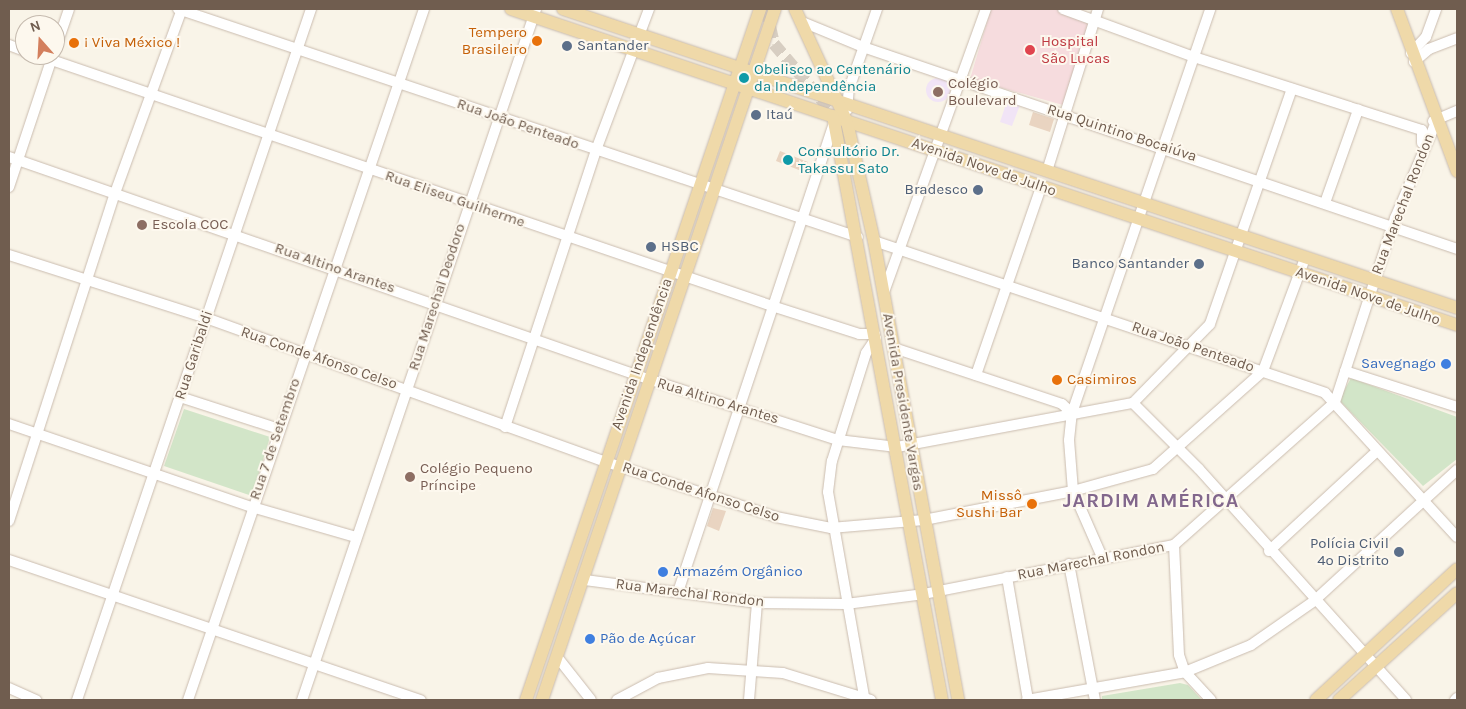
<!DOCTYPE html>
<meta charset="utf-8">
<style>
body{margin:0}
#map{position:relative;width:1466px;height:709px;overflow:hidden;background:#f9f4e8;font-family:Karla,sans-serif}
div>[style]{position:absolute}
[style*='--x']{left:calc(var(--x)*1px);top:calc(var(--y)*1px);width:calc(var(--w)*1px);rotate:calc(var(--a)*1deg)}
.education>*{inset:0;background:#f1e4f6}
.round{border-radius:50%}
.medical>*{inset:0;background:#f6dcde}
.green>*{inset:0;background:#d2e5c8}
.building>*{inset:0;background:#e9d4c1}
.major-tunnel>*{height:12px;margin-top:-6px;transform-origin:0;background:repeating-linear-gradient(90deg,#d7cec2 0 12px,transparent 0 18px)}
.roads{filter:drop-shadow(0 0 1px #cabcaf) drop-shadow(0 0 1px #cabcaf)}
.minor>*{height:10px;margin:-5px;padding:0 5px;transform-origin:5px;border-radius:5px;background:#fff}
.major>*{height:12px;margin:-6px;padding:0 6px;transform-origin:6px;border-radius:6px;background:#efd9a9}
.dots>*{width:14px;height:14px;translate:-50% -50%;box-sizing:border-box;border:2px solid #fdf8ee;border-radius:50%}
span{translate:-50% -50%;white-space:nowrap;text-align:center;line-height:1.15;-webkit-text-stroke:4px #fdf8ee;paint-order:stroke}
.food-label{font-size:15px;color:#c56008}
.right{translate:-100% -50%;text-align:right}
.left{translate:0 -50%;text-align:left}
.health-label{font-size:15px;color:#be3a42}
.service-label{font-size:15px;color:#4e5e75}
.culture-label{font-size:15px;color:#0d838f}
.education-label{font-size:15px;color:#785e54}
.street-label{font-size:15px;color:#705d4f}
.shop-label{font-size:15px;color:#366cbe}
.district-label{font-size:20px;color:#82678c;font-weight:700;letter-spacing:1px}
.frame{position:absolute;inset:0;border:10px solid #705d4f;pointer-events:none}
.north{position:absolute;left:15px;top:15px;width:50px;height:50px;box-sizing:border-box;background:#fdf8ee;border:1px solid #c5baae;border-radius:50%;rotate:341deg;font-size:14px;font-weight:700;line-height:20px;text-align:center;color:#705d4f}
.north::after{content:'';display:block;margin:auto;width:18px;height:22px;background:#d37f5d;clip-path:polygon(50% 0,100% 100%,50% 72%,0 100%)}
</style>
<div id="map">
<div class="education">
<div class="round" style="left:926px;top:78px;width:24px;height:24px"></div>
<div style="clip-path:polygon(1007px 101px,1020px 105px,1012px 126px,1000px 122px)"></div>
</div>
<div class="medical">
<div style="clip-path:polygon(991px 9px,1058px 9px,1090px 21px,1063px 105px,970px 79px)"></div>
</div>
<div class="green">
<div style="clip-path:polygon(1351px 378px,1457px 417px,1457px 459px,1423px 486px,1339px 400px)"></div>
<div style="clip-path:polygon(184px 409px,270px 437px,252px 496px,164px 466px)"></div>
<div style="clip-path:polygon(1180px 683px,1188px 685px,1202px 700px,1102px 700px,1102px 696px)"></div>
</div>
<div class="building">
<div style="clip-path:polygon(1033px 112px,1054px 119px,1050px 132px,1029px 125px)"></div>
<div style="clip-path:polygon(780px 151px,808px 162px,804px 172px,776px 161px)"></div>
<div style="clip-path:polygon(713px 508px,726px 511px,719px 531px,707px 526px)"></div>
</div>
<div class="major-tunnel">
<div style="--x:766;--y:9;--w:36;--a:77"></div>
<div style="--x:774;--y:44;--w:105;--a:49.6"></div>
</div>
<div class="roads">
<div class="minor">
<div style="--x:178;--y:9;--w:717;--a:18.54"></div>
<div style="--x:1063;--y:9;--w:140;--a:20.1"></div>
<div style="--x:1194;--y:57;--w:239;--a:17.8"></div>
<div style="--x:1422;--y:130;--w:13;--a:90"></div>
<div style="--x:800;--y:21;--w:68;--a:22.4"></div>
<div style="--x:863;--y:47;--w:627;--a:18.78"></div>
<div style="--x:9;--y:45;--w:17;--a:21"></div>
<div style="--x:55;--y:50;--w:43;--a:-71.1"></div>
<div style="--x:1411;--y:53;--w:22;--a:-47"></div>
<div style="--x:1426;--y:37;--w:30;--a:-70"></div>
<div style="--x:37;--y:55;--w:777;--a:18.85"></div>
<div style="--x:772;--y:306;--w:91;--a:17.8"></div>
<div style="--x:859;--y:334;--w:16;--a:0"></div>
<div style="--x:1414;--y:62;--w:20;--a:-41"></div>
<div style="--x:1429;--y:49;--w:30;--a:-21"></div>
<div style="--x:847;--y:110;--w:21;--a:-85"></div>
<div style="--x:849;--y:89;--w:85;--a:-70.7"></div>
<div style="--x:1433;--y:121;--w:26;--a:-23"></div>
<div style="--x:9;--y:157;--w:676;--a:19.16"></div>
<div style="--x:648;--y:379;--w:200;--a:17.8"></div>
<div style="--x:838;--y:440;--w:59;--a:6.8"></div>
<div style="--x:897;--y:447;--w:240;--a:-10.6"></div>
<div style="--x:1133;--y:403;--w:110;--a:-45.7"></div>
<div style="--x:1210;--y:324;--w:249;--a:-70.8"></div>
<div style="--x:1047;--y:171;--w:170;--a:-72.5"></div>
<div style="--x:9;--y:187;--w:139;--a:-71.6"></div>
<div style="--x:1326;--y:200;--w:96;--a:-70.4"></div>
<div style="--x:874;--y:241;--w:476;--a:18.6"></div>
<div style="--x:1325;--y:393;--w:195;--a:47.5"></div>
<div style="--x:9;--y:255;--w:207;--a:17.7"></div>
<div style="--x:206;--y:318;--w:425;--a:19.8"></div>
<div style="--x:606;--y:462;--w:179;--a:17.9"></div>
<div style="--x:776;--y:517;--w:56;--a:11.3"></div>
<div style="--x:831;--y:528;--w:93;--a:-4.9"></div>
<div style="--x:924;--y:520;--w:152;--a:-11"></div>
<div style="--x:1073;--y:491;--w:83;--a:-15.4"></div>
<div style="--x:1153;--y:469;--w:147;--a:-41.7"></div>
<div style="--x:1263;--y:371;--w:121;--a:-69.6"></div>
<div style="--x:884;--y:292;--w:301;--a:-70.2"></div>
<div style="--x:894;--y:348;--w:177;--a:18.4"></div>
<div style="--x:1062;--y:404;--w:13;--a:42"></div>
<div style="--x:1345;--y:371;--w:118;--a:17.8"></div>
<div style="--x:976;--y:375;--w:199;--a:-70.9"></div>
<div style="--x:180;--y:397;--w:104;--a:17.9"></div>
<div style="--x:1133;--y:403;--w:93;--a:45"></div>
<div style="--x:1199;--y:469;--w:310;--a:48.1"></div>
<div style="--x:9;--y:424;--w:257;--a:18.9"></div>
<div style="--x:252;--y:507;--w:108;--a:16.1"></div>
<div style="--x:505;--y:427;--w:292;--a:-71.8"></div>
<div style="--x:596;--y:150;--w:151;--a:-69.4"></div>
<div style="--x:9;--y:521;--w:345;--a:-72.1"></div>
<div style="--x:115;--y:193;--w:196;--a:-70"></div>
<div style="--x:1174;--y:545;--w:110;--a:87.4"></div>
<div style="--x:1179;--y:655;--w:18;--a:71"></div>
<div style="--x:1185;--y:672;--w:38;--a:47"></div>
<div style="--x:1269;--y:551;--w:146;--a:-42.8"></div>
<div style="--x:1102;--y:557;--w:72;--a:-113.7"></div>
<div style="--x:1073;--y:491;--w:51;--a:-94.5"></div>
<div style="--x:1069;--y:440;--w:27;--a:-84"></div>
<div style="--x:1072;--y:413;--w:427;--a:-71.1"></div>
<div style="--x:9;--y:560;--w:435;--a:18.8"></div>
<div style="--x:1069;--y:564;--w:138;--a:79.2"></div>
<div style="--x:1007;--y:577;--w:125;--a:80.3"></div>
<div style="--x:585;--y:580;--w:174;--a:7.6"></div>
<div style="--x:757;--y:603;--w:89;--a:0.6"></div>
<div style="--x:846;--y:604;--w:79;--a:-7.3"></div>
<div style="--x:924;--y:594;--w:255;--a:-11.1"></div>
<div style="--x:1174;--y:545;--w:215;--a:-41.6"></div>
<div style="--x:1335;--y:402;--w:194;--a:-71.9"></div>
<div style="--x:1395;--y:218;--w:107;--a:-66.8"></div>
<div style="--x:678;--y:592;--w:495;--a:-71.6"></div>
<div style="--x:558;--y:658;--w:53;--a:51.8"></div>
<div style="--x:9;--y:688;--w:30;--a:24"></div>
<div style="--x:864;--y:696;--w:207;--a:-100"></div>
<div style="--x:828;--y:492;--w:31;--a:-83"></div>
<div style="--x:832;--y:461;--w:113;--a:-72.5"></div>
<div style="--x:866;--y:353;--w:18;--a:-56"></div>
<div style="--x:77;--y:700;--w:730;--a:-71.29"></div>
<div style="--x:188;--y:700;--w:730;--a:-71.14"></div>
<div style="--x:302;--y:700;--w:730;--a:-71.29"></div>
<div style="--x:617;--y:700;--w:47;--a:-28.2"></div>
<div style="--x:658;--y:678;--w:51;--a:-11.3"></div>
<div style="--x:708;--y:668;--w:75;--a:3.8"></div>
<div style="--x:783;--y:673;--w:92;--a:17.1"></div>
<div style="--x:749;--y:700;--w:97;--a:-85.3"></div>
<div style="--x:1027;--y:700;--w:160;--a:-10"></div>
<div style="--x:1185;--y:672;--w:71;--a:-22.2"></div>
<div style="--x:1251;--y:645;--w:77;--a:-34.9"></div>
<div style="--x:1314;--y:601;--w:194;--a:-42.5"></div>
<div style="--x:1455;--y:700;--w:3;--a:-45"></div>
</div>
<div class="major">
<div style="--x:511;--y:9;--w:997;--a:18.47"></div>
<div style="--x:563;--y:9;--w:943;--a:18.49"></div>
<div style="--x:795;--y:9;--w:124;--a:65.3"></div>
<div style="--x:847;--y:122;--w:122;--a:77.2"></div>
<div style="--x:874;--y:241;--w:467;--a:79.6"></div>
<div style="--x:1397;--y:9;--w:173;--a:69.7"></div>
<div style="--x:833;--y:116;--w:594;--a:79.43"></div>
<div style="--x:526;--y:700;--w:730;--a:-71.29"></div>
<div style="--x:542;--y:700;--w:729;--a:-71.37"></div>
<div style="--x:1316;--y:700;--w:192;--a:-42.9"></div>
<div style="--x:1339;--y:700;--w:159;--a:-42.2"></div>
</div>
</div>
<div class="dots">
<div style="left:537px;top:41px;background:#e8710a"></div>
<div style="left:74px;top:43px;background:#e8710a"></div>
<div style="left:567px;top:46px;background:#5c6f8a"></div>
<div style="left:1030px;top:50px;background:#e0444e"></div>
<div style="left:744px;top:78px;background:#0f9aa8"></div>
<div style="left:938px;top:92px;background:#8d6e63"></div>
<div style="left:756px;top:115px;background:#5c6f8a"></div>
<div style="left:788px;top:160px;background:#0f9aa8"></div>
<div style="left:978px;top:190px;background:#5c6f8a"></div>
<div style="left:142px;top:225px;background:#8d6e63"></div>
<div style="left:651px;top:247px;background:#5c6f8a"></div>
<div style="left:1199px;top:264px;background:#5c6f8a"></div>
<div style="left:1446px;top:364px;background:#3f7fe0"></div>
<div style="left:1057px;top:380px;background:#e8710a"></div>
<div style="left:410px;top:477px;background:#8d6e63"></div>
<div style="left:1032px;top:504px;background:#e8710a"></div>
<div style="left:1399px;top:552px;background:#5c6f8a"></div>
<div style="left:663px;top:572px;background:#3f7fe0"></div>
<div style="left:590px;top:639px;background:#3f7fe0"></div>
</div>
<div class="food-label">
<span class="right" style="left:527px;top:41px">Tempero<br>Brasileiro</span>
<span class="left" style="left:84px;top:43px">¡ Viva México !</span>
<span class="left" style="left:1067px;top:380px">Casimiros</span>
<span class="right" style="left:1022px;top:504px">Missô<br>Sushi Bar</span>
</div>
<div class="health-label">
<span class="left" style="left:1041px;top:50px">Hospital<br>São Lucas</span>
</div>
<div class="service-label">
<span class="left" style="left:577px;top:46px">Santander</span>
<span class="left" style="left:766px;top:115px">Itaú</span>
<span class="right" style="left:968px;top:190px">Bradesco</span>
<span class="left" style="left:661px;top:247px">HSBC</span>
<span class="right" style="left:1189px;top:264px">Banco Santander</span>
<span class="right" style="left:1389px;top:552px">Polícia Civil<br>4º Distrito</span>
</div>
<div class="culture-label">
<span class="left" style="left:754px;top:78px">Obelisco ao Centenário<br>da Independência</span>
<span class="left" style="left:798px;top:160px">Consultório Dr.<br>Takassu Sato</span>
</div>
<div class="education-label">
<span class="left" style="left:948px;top:92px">Colégio<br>Boulevard</span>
<span class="left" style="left:152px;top:225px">Escola COC</span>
<span class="left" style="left:420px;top:477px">Colégio Pequeno<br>Príncipe</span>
</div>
<div class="street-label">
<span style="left:518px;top:124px;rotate:19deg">Rua João Penteado</span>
<span style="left:1122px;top:133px;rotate:18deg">Rua Quintino Bocaiúva</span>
<span style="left:984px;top:167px;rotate:19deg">Avenida Nove de Julho</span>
<span style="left:455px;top:199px;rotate:19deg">Rua Eliseu Guilherme</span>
<span style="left:1403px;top:204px;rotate:-69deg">Rua Marechal Rondon</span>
<span style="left:335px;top:268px;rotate:19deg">Rua Altino Arantes</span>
<span style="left:1368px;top:296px;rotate:19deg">Avenida Nove de Julho</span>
<span style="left:437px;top:297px;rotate:-72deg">Rua Marechal Deodoro</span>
<span style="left:1193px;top:347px;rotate:19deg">Rua João Penteado</span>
<span style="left:642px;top:354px;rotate:-71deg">Avenida Independência</span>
<span style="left:194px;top:355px;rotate:-72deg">Rua Garibaldi</span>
<span style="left:319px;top:358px;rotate:19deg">Rua Conde Afonso Celso</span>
<span style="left:718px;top:401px;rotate:17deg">Rua Altino Arantes</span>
<span style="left:903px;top:402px;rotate:80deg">Avenida Presidente Vargas</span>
<span style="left:275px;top:439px;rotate:-71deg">Rua 7 de Setembro</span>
<span style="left:701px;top:492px;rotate:18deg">Rua Conde Afonso Celso</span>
<span style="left:1091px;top:561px;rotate:-11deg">Rua Marechal Rondon</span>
<span style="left:690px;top:593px;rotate:7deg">Rua Marechal Rondon</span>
</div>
<div class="shop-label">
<span class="right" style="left:1436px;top:364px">Savegnago</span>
<span class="left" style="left:673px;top:572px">Armazém Orgânico</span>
<span class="left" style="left:600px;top:639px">Pão de Açúcar</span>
</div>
<div class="district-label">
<span style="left:1151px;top:500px">JARDIM AMÉRICA</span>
</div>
<div class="frame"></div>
<div class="north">N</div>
</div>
